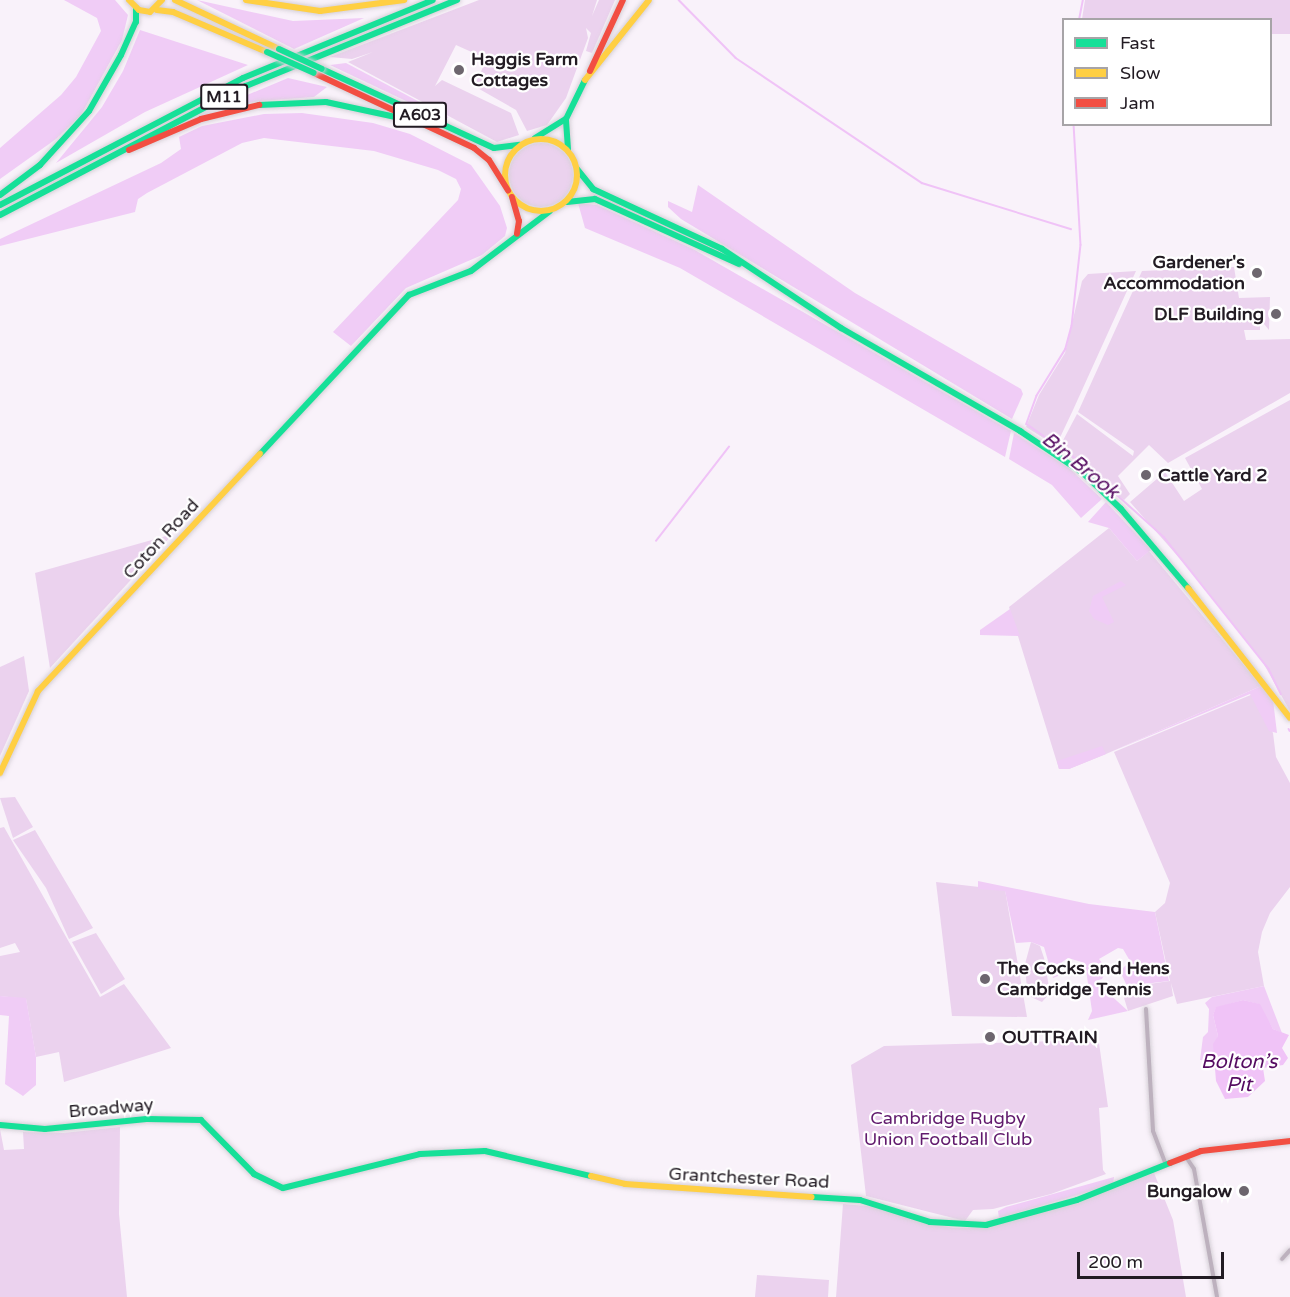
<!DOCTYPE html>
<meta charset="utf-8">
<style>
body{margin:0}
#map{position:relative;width:1290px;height:1297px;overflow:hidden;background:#f9f2fa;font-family:"Varela Round",sans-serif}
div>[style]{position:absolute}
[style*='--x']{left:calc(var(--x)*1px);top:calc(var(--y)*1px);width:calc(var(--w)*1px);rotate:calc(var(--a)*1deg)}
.green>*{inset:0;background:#ebd2ee}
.round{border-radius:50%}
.forest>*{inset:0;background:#f0ccf6}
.water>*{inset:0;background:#f0c3f7}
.stream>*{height:1.5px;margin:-0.75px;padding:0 0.75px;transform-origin:0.75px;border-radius:0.75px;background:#f0c3f7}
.roads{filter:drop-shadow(0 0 2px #d6d0d7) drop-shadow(0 0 2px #d6d0d7)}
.street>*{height:4px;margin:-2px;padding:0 2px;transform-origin:2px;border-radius:2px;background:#bdb1be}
.fast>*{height:6px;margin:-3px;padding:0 3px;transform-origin:3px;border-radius:3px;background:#16e098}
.slow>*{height:6px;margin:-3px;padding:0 3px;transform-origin:3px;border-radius:3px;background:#ffcf43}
.slow>.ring{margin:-3px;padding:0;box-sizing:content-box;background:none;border:6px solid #ffcf43;border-radius:50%}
.jam>*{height:6px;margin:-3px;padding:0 3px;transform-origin:3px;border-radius:3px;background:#f24e42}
.bridges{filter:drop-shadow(0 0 2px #d6d0d7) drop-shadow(0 0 2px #d6d0d7)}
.fast-bridge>*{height:6px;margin:-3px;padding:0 3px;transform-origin:3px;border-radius:3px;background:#16e098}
.dots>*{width:16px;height:16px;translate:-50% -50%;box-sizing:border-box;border:3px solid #fff;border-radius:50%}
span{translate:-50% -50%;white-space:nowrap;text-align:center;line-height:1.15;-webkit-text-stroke:4.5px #fff;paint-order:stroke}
.shield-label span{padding:2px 4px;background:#fff;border:2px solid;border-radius:4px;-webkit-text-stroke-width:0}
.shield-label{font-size:16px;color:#221b23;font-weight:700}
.poi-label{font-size:18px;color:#221b23;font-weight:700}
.left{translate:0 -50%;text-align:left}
.right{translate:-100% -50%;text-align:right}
.street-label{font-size:18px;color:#221b23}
.park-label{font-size:18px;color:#611a6d}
.water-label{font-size:20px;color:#550b61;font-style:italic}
.legend{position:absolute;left:1062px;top:18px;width:210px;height:108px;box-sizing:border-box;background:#fff;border:2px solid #a7a4a7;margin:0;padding:8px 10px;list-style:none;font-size:18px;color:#221b23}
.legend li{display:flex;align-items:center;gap:12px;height:30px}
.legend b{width:30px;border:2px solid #a7a4a7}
.scale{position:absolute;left:1077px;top:1252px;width:147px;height:27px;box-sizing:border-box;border:3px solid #221b23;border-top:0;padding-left:8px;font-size:18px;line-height:21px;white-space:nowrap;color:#221b23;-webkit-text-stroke:4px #fff;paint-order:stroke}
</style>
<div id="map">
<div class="green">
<div style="clip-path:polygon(479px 0,597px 0,592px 16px,599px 0,615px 0,592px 53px,586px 51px,591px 33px,586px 28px,588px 38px,566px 98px,547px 125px,527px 131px,516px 110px,474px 86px,487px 59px,456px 45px,435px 86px,442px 80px,511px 113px,519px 135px,497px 142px,348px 62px,373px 52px,352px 59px,330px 57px)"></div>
<div style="clip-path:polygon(1085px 0,1290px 0,1290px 34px,1271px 34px,1270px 20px,1082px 19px)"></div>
<div class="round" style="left:509px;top:143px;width:64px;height:64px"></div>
<div style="clip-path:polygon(1234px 267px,1239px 298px,1270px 297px,1269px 330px,1264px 324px,1260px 325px,1260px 330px,1244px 330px,1246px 340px,1290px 339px,1290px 393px,1168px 463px,1149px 445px,1118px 476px,1130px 494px,1124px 500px,1059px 448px,1077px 414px,1133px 456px,1134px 451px,1078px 412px,1142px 271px)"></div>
<div style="clip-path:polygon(1136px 271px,1073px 410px,1056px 446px,1026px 427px,1039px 395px,1065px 353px,1082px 281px,1088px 274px)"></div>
<div style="clip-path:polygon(1290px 400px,1290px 711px,1261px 659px,1197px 578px,1130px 502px,1165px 472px,1184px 501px,1202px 489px,1185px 458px)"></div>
<div style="clip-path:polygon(1109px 528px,1137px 561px,1149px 551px,1261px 686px,1106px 754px,1069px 769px,1059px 769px,1009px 607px)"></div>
<div style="clip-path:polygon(173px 534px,50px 668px,35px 573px)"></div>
<div style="clip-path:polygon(24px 656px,29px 691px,0 756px,0 667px)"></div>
<div style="clip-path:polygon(1253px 694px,1273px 733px,1276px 757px,1290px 783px,1290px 887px,1270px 913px,1262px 932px,1258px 952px,1264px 986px,1177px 1004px,1171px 983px,1173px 996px,1128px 1011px,1121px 988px,1170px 981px,1155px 912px,1165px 903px,1170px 883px,1114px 752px)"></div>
<div style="clip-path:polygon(15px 797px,33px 827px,13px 838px,0 798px)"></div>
<div style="clip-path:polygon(4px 827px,100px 997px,124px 984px,171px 1048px,64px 1082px,59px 1052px,36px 1057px,26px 999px,0 996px,0 956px,20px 952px,15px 943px,0 948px,0 828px)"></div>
<div style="clip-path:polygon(35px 830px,93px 928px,69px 939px,46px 888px,13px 840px)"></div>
<div style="clip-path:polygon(936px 882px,1005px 890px,1027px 1017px,952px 1016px)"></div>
<div style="clip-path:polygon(96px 933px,125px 979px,101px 994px,72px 942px)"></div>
<div style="clip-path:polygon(1031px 942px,1040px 946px,1044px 958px,1050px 993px,1042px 1002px,1031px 997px,1027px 990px,1025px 964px)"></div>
<div style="clip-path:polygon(1094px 1040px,1099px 1043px,1108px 1107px,1099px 1108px,1103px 1170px,1106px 1174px,1051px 1194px,993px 1209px,973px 1210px,965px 1221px,866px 1196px,851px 1065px,884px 1046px)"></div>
<div style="clip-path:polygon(120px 1127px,119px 1214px,127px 1297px,0 1297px,0 1129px,4px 1150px,24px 1149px,23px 1132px,63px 1133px)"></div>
<div style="clip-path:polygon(1154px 1173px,1173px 1220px,1186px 1297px,836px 1297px,843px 1204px,879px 1207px,920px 1222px,954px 1228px,981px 1228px,1067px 1205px)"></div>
<div style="clip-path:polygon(757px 1275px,829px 1280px,828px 1297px,755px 1297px)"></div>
</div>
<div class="forest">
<div style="clip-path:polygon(64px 0,115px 0,128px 15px,122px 40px,81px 115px,56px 139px,0 179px,0 148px,61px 95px,76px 77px,101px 31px,97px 18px)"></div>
<div style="clip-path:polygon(197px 0,293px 21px,364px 18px,294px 49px)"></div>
<div style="clip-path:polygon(140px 30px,248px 65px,145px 112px,56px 163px,102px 107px,123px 71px)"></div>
<div style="clip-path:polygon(346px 63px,448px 117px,446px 120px,330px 65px)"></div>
<div style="clip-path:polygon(288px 78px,327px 87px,314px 97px,259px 101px,211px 110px)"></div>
<div style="clip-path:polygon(302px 113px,373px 123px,410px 134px,471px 165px,500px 206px,507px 228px,505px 236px,482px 255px,406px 288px,351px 346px,333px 332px,458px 200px,461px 189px,456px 179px,438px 170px,374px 151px,264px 138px,242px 143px,147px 193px,138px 199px,135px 212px,0 246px,0 239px,161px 163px,181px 149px,179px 137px,202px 126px,264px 114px)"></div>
<div style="clip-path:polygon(698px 185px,855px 293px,1021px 389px,1023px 394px,1012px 419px,681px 219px,668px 207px,668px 201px,692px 212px)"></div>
<div style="clip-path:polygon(578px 203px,597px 205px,693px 249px,1011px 431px,1005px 457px,680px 268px,585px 228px)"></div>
<div style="clip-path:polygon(1014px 433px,1069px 468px,1102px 499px,1081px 518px,1052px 485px,1009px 459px)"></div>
<div style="clip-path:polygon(1106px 502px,1151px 550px,1137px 561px,1109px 528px,1088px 522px)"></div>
<div style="clip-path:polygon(1121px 581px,1126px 585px,1102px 597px,1114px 622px,1108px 625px,1094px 619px,1089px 611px,1093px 596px)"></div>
<div style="clip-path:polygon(1010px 609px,1020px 636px,980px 635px,980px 630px)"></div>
<div style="clip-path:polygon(1261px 686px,1273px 700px,1277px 733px,1269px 731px,1250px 694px,1113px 751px)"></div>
<div style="clip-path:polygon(1102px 746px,1106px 754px,1069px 769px,1059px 769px,1057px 761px)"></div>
<div style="clip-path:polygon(978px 881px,1089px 904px,1155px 912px,1169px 981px,1127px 986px,1120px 971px,1130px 961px,1123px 949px,1118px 948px,1099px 959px,1107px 969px,1102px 979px,1095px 981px,1128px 1011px,1088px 1020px,1092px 1011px,1085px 963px,1068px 958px,1062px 962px,1058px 976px,1053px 978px,1044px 947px,1031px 942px,1016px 943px,1005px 891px,978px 889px)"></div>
<div style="clip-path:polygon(1264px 986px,1282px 1033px,1273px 1029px,1258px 1004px,1243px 1000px,1216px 1008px,1213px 1015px,1218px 1036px,1214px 1048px,1217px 1061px,1200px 1060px,1203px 1037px,1208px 1032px,1209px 1009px,1205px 1003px,1212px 997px)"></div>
<div style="clip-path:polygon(0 996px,26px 998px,36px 1057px,36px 1085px,23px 1096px,5px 1084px,9px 1016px,0 1015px)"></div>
<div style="clip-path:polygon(1114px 1177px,1113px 1183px,1101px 1188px,999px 1218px,998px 1211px,1006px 1207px)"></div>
</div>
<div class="water">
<div style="clip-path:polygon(1243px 1000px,1260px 1004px,1273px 1029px,1289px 1035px,1282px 1048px,1288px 1058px,1283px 1065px,1263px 1068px,1265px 1081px,1248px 1097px,1225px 1099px,1216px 1081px,1213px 1044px,1218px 1036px,1213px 1015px,1216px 1007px)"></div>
</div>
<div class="stream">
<div style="--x:679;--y:0;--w:81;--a:45.5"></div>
<div style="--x:736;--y:58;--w:224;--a:33.9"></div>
<div style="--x:922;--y:183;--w:156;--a:17.2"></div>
<div style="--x:1079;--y:20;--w:20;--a:-79"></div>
<div style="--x:1074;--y:124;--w:121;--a:86.7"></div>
<div style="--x:1081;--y:245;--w:81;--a:96.3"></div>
<div style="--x:1072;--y:326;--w:24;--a:105"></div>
<div style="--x:1066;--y:349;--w:55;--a:121.7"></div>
<div style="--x:1037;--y:396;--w:30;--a:110"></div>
<div style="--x:1027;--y:424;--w:62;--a:35.2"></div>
<div style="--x:1078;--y:460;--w:115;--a:41.8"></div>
<div style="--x:1164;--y:537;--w:169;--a:51.5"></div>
<div style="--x:1269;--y:669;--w:28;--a:64"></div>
<div style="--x:656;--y:541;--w:119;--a:-52.2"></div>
<div style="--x:1289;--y:729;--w:2;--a:63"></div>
</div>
<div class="roads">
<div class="street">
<div style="--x:1146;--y:1009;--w:122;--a:86.7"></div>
<div style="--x:1153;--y:1131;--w:36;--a:69"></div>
<div style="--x:1186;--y:1157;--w:14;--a:56"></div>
<div style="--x:1194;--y:1169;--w:130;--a:79.8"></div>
<div style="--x:1282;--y:1259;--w:12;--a:-48"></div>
</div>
<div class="fast">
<div style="--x:322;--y:69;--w:189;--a:24.7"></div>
<div style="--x:494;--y:148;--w:26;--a:-7"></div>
<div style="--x:259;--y:105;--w:67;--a:-2.6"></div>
<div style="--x:326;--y:102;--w:90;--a:12.2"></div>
<div style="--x:535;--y:138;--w:36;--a:-32"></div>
<div style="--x:568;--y:149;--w:30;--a:-94"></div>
<div style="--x:566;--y:119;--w:43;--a:-64"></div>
<div style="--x:577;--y:169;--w:26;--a:51"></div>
<div style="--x:593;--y:189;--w:142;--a:24.9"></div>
<div style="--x:722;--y:249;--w:143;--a:33.6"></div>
<div style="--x:841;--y:328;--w:207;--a:29.9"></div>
<div style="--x:1020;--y:431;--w:76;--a:33.7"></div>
<div style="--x:1083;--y:473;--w:52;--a:43.5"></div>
<div style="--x:1121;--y:509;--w:104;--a:49.7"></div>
<div style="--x:0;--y:195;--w:50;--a:-36.9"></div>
<div style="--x:40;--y:165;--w:73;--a:-47.8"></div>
<div style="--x:89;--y:111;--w:64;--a:-60.3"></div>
<div style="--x:121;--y:55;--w:36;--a:-66"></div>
<div style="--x:136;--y:22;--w:14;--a:-90"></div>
<div style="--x:567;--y:202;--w:28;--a:-6"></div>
<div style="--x:595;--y:199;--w:158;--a:24.3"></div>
<div style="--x:0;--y:205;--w:274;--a:-27.6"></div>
<div style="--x:243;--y:78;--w:205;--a:-22.3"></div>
<div style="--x:0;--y:215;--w:278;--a:-27.7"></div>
<div style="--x:246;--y:86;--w:228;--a:-22.2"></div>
<div style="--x:260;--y:454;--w:218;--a:-46.9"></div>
<div style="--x:409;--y:295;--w:66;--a:-21.2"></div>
<div style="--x:471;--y:271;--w:99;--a:-37.2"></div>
<div style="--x:0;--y:1125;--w:45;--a:5.1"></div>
<div style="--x:45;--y:1129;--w:102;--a:-5.6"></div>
<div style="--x:147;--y:1119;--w:54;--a:1.1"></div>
<div style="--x:201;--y:1120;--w:76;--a:45.5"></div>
<div style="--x:254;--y:1174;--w:32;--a:26"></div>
<div style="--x:283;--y:1188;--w:141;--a:-13.9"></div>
<div style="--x:420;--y:1154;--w:65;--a:-2.6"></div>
<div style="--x:485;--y:1151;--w:109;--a:13.3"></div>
<div style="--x:812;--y:1197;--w:48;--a:3.6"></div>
<div style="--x:860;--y:1200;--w:73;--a:17.4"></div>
<div style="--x:930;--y:1222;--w:56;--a:3.1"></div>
<div style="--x:986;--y:1225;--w:94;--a:-15.4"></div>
<div style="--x:1077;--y:1200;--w:100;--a:-21.7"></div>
</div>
<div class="slow">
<div style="--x:129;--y:0;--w:14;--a:45"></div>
<div style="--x:139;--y:10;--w:11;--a:10"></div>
<div style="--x:150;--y:12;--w:17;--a:-45"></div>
<div style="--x:175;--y:0;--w:115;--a:25.2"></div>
<div style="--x:246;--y:0;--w:75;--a:8.5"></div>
<div style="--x:320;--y:11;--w:85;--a:-7.5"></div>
<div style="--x:157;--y:10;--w:16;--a:7"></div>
<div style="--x:173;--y:12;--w:102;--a:23.1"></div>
<div style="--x:585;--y:80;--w:102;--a:-51.3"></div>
<div class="ring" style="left:505px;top:139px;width:66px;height:66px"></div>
<div style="--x:1188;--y:588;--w:165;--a:51.9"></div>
<div style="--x:0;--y:773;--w:90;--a:-65.1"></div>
<div style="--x:38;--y:691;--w:325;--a:-46.9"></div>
<div style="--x:591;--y:1176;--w:35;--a:13"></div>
<div style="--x:625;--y:1184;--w:187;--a:4"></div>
</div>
<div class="jam">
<div style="--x:590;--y:71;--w:78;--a:-65.1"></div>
<div style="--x:314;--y:73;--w:177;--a:25.1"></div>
<div style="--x:474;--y:148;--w:19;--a:39"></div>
<div style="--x:489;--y:160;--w:36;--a:58"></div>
<div style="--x:129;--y:150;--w:78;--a:-23.3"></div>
<div style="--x:201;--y:119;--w:60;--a:-13.6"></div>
<div style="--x:512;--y:197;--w:25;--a:74"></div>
<div style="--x:519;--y:221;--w:13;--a:99"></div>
<div style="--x:1170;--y:1163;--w:33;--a:-21"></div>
<div style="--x:1201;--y:1151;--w:90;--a:-6.4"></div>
</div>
</div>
<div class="bridges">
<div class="fast-bridge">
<div style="--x:279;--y:49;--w:47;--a:24.9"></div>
<div style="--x:267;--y:52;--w:51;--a:24.1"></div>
</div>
</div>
<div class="dots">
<div style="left:459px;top:70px;background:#6d666e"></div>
<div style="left:1257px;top:273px;background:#6d666e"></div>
<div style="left:1276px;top:314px;background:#6d666e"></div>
<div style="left:1146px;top:475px;background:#6d666e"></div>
<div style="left:985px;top:979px;background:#6d666e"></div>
<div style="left:990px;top:1037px;background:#6d666e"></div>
<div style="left:1244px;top:1191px;background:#6d666e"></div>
</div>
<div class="shield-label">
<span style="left:224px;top:97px">M11</span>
<span style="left:420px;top:115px">A603</span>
</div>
<div class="poi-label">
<span class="left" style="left:471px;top:70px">Haggis Farm<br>Cottages</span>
<span class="right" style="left:1245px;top:273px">Gardener's<br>Accommodation</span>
<span class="right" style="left:1264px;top:314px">DLF Building</span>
<span class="left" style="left:1158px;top:475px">Cattle Yard 2</span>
<span class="left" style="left:997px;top:979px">The Cocks and Hens<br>Cambridge Tennis</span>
<span class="left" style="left:1002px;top:1037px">OUTTRAIN</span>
<span class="right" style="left:1232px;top:1191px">Bungalow</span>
</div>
<div class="street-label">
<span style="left:161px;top:539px;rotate:-47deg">Coton Road</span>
<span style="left:111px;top:1108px;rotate:-5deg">Broadway</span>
<span style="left:749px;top:1178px;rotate:3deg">Grantchester Road</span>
</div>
<div class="park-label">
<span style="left:948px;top:1129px">Cambridge Rugby<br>Union Football Club</span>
</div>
<div class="water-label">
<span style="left:1080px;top:466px;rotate:39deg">Bin Brook</span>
<span style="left:1239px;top:1074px">Bolton’s<br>Pit</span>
</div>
<ul class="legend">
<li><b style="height:8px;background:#16e098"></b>Fast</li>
<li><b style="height:8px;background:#ffcf43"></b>Slow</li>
<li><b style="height:8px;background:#f24e42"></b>Jam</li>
</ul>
<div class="scale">200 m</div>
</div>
